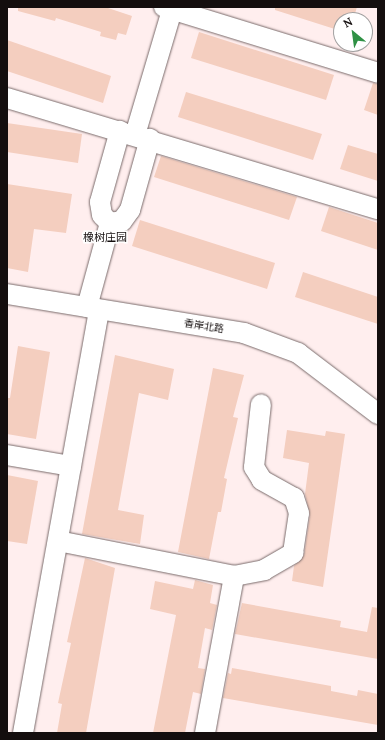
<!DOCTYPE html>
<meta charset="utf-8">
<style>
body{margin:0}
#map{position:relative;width:385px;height:740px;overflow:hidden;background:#fee;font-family:Lora,"Noto Sans SC",serif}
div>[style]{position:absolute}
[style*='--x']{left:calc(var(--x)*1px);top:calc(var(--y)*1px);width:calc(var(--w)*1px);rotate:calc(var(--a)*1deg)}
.building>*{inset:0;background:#f4cebf}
.roads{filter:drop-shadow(0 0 1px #7a6b6b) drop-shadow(0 0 1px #7a6b6b)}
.minor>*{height:20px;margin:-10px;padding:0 10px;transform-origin:10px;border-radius:10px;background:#fff}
span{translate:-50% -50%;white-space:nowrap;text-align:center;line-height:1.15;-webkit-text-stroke:3px #fff;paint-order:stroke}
.street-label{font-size:10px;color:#140e0e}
.neighbourhood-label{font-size:11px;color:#140e0e}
.frame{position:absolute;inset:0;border:8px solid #140e0e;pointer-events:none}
.north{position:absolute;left:333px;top:12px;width:40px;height:40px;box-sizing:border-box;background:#fff;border:1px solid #a19f9f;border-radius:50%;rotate:331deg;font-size:11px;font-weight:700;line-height:16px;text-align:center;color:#140e0e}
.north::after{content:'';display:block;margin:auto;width:14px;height:18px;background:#2f9145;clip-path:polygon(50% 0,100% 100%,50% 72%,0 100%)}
</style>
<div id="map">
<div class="building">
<div style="clip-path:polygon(18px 7px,105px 7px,132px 16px,126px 35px,118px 33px,116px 40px,100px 36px,101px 32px,56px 18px,55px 21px,18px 11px)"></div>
<div style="clip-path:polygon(275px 7px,357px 7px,353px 20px,341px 20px,341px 31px,275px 10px)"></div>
<div style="clip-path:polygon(199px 32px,334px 75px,326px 100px,191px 58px)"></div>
<div style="clip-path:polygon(7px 40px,111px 76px,103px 103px,7px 71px)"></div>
<div style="clip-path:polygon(373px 83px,378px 84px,378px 115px,364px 110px)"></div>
<div style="clip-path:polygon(186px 92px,322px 134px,313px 160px,178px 117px)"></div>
<div style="clip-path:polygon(7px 123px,82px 134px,78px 163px,7px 152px)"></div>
<div style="clip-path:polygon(348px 145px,378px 154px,378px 181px,340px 169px)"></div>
<div style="clip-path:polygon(161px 156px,297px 197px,289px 220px,154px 177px)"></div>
<div style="clip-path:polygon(7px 184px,72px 194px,66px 233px,34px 229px,28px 272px,7px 268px)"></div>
<div style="clip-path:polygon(329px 207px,378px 223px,378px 250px,321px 231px)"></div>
<div style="clip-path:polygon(140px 220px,275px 263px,267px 289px,132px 246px)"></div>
<div style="clip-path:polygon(303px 272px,378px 297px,378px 324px,295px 297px)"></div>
<div style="clip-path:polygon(18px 346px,50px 352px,36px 439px,7px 434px,7px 398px,10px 398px)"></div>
<div style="clip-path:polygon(115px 355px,174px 369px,168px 400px,139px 393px,118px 510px,144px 515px,140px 544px,82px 534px)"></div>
<div style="clip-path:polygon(213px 368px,244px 375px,233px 417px,238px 418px,224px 478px,227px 479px,221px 512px,218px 512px,209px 559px,178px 552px)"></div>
<div style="clip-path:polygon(287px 430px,325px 436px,326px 431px,345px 434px,323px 587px,292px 581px,294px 566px,304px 555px,310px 515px,305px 494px,309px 463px,283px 458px)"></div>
<div style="clip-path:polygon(7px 475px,38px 481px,27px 544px,7px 541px)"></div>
<div style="clip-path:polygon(85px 558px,115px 568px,86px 733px,57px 733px,62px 704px,58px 703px,71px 643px,67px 642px)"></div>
<div style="clip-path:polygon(195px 580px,213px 585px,210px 603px,217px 605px,212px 630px,205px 628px,198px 668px,205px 669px,201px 694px,193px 692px,185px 733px,153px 733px,176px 615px,150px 609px,155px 581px,193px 589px)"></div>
<div style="clip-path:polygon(242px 603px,341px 621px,340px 627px,367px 632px,372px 607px,378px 608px,378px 659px,235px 634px)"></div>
<div style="clip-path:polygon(232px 668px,331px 686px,331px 691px,357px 696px,358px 690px,378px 694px,378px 725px,223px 698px,228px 673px,231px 674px)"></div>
</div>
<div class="roads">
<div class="minor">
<div style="--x:164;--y:7;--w:224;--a:17.1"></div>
<div style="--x:7;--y:98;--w:387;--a:16.7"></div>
<div style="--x:135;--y:135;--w:134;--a:-73.5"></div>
<div style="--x:110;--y:223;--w:12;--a:-9"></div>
<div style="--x:122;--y:221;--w:14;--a:-54"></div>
<div style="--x:130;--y:210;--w:74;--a:-74.3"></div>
<div style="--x:110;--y:223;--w:11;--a:-135"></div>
<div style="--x:102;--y:215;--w:13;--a:-99"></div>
<div style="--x:100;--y:202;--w:74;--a:-74.3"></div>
<div style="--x:7;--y:294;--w:240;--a:9.3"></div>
<div style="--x:244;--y:333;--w:58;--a:20.3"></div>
<div style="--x:298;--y:353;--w:101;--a:37.3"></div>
<div style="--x:87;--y:307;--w:87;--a:-74.7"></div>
<div style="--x:7;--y:455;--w:65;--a:9.8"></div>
<div style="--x:58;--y:541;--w:179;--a:11.2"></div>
<div style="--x:234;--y:576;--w:31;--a:-11"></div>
<div style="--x:264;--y:570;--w:34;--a:-30"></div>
<div style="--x:293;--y:553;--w:40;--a:-81.5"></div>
<div style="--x:299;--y:513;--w:16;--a:-108"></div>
<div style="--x:294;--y:498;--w:37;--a:-151"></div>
<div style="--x:262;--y:480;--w:15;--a:-122"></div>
<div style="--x:254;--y:467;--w:63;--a:-83.7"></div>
<div style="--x:23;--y:733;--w:430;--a:-79.8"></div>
<div style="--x:205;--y:733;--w:160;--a:-79.5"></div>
</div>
</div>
<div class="street-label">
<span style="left:204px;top:326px;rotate:9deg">香岸北路</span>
</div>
<div class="neighbourhood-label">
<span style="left:105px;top:237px">橡树庄园</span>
</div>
<div class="frame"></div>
<div class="north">N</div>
</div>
